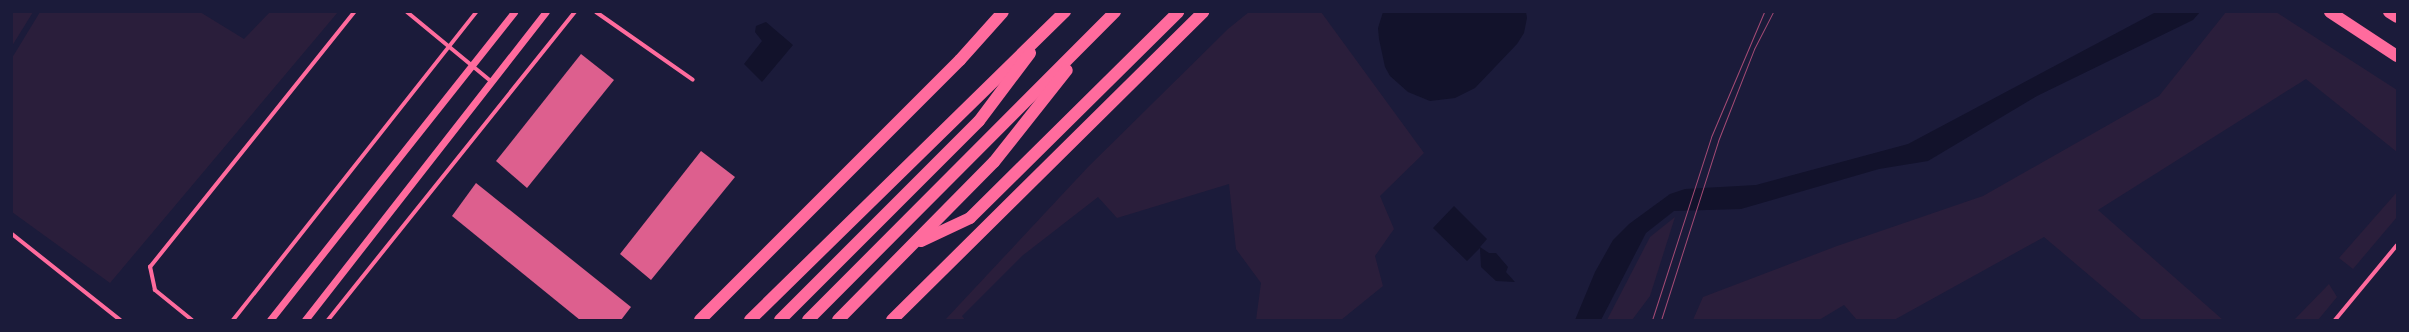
<!DOCTYPE html>
<style>
body{margin:0}
#map{position:relative;width:2409px;height:332px;overflow:hidden;background:#1b1b3a;font-family:Ubuntu,sans-serif}
div>[style]{position:absolute}
[style*='--x']{left:calc(var(--x)*1px);top:calc(var(--y)*1px);width:calc(var(--w)*1px);rotate:calc(var(--a)*1deg)}
.green>*{inset:0;background:#2a1e3b}
.water>*{inset:0;background:#12122b}
.building>*{inset:0;background:#dd5f8e}
.minor>*{height:4px;margin:-2px;padding:0 2px;transform-origin:2px;border-radius:2px;background:#ff6b9d}
.tertiary>*{height:7px;margin:-3.5px;padding:0 3.5px;transform-origin:3.5px;border-radius:3.5px;background:#ff6b9d}
.motorway>*{height:12px;margin:-6px;padding:0 6px;transform-origin:6px;border-radius:6px;background:#ff6b9d}
.tram>*{height:1px;margin:-0.5px;padding:0 0.5px;transform-origin:0.5px;border-radius:0.5px;background:#a44b75}
span{translate:-50% -50%;white-space:nowrap;text-align:center;line-height:1.15;-webkit-text-stroke:3px #1b1b3a;paint-order:stroke}
.frame{position:absolute;inset:0;border:13px solid #1b1b3a;pointer-events:none}
</style>
<div id="map">
<div class="green">
<div style="clip-path:polygon(12px 12px,33px 12px,12px 46px)"></div>
<div style="clip-path:polygon(40px 12px,200px 12px,244px 39px,270px 12px,338px 12px,110px 283px,12px 212px,12px 58px)"></div>
<div style="clip-path:polygon(1249px 12px,1321px 12px,1424px 153px,1380px 196px,1394px 229px,1375px 256px,1383px 286px,1341px 320px,1256px 320px,1261px 283px,1236px 249px,1229px 184px,1117px 218px,1098px 197px,1022px 256px,962px 316px,965px 320px,945px 320px,1088px 167px,1228px 29px)"></div>
<div style="clip-path:polygon(2226px 12px,2276px 12px,2397px 90px,2397px 152px,2306px 79px,2098px 210px,2223px 320px,2142px 320px,2044px 237px,1894px 320px,1857px 320px,1844px 305px,1819px 320px,1693px 320px,1703px 297px,1837px 246px,1983px 196px,2159px 96px)"></div>
<div style="clip-path:polygon(2397px 192px,2397px 217px,2353px 269px,2339px 258px)"></div>
<div style="clip-path:polygon(1675px 217px,1650px 296px,1632px 320px,1607px 320px,1650px 237px)"></div>
<div style="clip-path:polygon(2329px 284px,2337px 297px,2318px 320px,2294px 320px)"></div>
</div>
<div class="water">
<div style="clip-path:polygon(1383px 12px,1526px 12px,1527px 18px,1524px 33px,1517px 44px,1475px 88px,1455px 98px,1430px 101px,1408px 92px,1390px 76px,1385px 67px,1379px 39px,1378px 28px)"></div>
<div style="clip-path:polygon(2156px 12px,2200px 12px,2193px 20px,2037px 96px,1928px 161px,1879px 169px,1741px 209px,1674px 211px,1646px 233px,1601px 320px,1575px 320px,1595px 272px,1613px 240px,1629px 224px,1670px 194px,1685px 189px,1756px 185px,1908px 144px)"></div>
<div style="clip-path:polygon(766px 22px,793px 45px,762px 82px,744px 64px,762px 41px,755px 32px,756px 26px)"></div>
<div style="clip-path:polygon(1454px 206px,1487px 239px,1480px 247px,1489px 253px,1496px 253px,1508px 267px,1506px 272px,1515px 282px,1496px 281px,1481px 267px,1480px 248px,1467px 261px,1433px 228px)"></div>
</div>
<div class="building">
<div style="clip-path:polygon(581px 54px,614px 80px,527px 188px,496px 161px)"></div>
<div style="clip-path:polygon(701px 151px,735px 177px,651px 280px,620px 254px)"></div>
<div style="clip-path:polygon(476px 183px,631px 307px,621px 320px,580px 320px,452px 216px)"></div>
</div>
<div class="minor">
<div style="--x:407;--y:12;--w:110;--a:39.5"></div>
<div style="--x:596;--y:12;--w:118;--a:35"></div>
<div style="--x:12;--y:234;--w:138;--a:38.5"></div>
<div style="--x:192;--y:320;--w:48;--a:-141"></div>
<div style="--x:155;--y:290;--w:24;--a:-102"></div>
<div style="--x:150;--y:267;--w:327;--a:-51.3"></div>
<div style="--x:233;--y:320;--w:392;--a:-51.7"></div>
<div style="--x:328;--y:320;--w:395;--a:-51.3"></div>
<div style="--x:2335;--y:320;--w:97;--a:-50.4"></div>
</div>
<div class="tertiary">
<div style="--x:270;--y:320;--w:393;--a:-51.6"></div>
<div style="--x:305;--y:320;--w:391;--a:-52"></div>
</div>
<div class="motorway">
<div style="--x:2330;--y:12;--w:80;--a:33.3"></div>
<div style="--x:2389;--y:12;--w:9;--a:32"></div>
<div style="--x:921;--y:241;--w:54;--a:-25.1"></div>
<div style="--x:970;--y:218;--w:293;--a:-44.7"></div>
<div style="--x:700;--y:320;--w:368;--a:-45"></div>
<div style="--x:960;--y:60;--w:64;--a:-48.1"></div>
<div style="--x:750;--y:320;--w:441;--a:-44.4"></div>
<div style="--x:780;--y:320;--w:281;--a:-45"></div>
<div style="--x:979;--y:121;--w:85;--a:-53.1"></div>
<div style="--x:808;--y:320;--w:435;--a:-45.1"></div>
<div style="--x:838;--y:320;--w:222;--a:-45.4"></div>
<div style="--x:994;--y:162;--w:117;--a:-51.6"></div>
<div style="--x:892;--y:320;--w:438;--a:-44.7"></div>
</div>
<div class="tram">
<div style="--x:1652;--y:320;--w:192;--a:-72.1"></div>
<div style="--x:1711;--y:137;--w:136;--a:-67"></div>
<div style="--x:1661;--y:320;--w:188;--a:-72.3"></div>
<div style="--x:1718;--y:141;--w:99;--a:-68.6"></div>
<div style="--x:1754;--y:49;--w:42;--a:-62.8"></div>
</div>
<div class="frame"></div>
</div>
